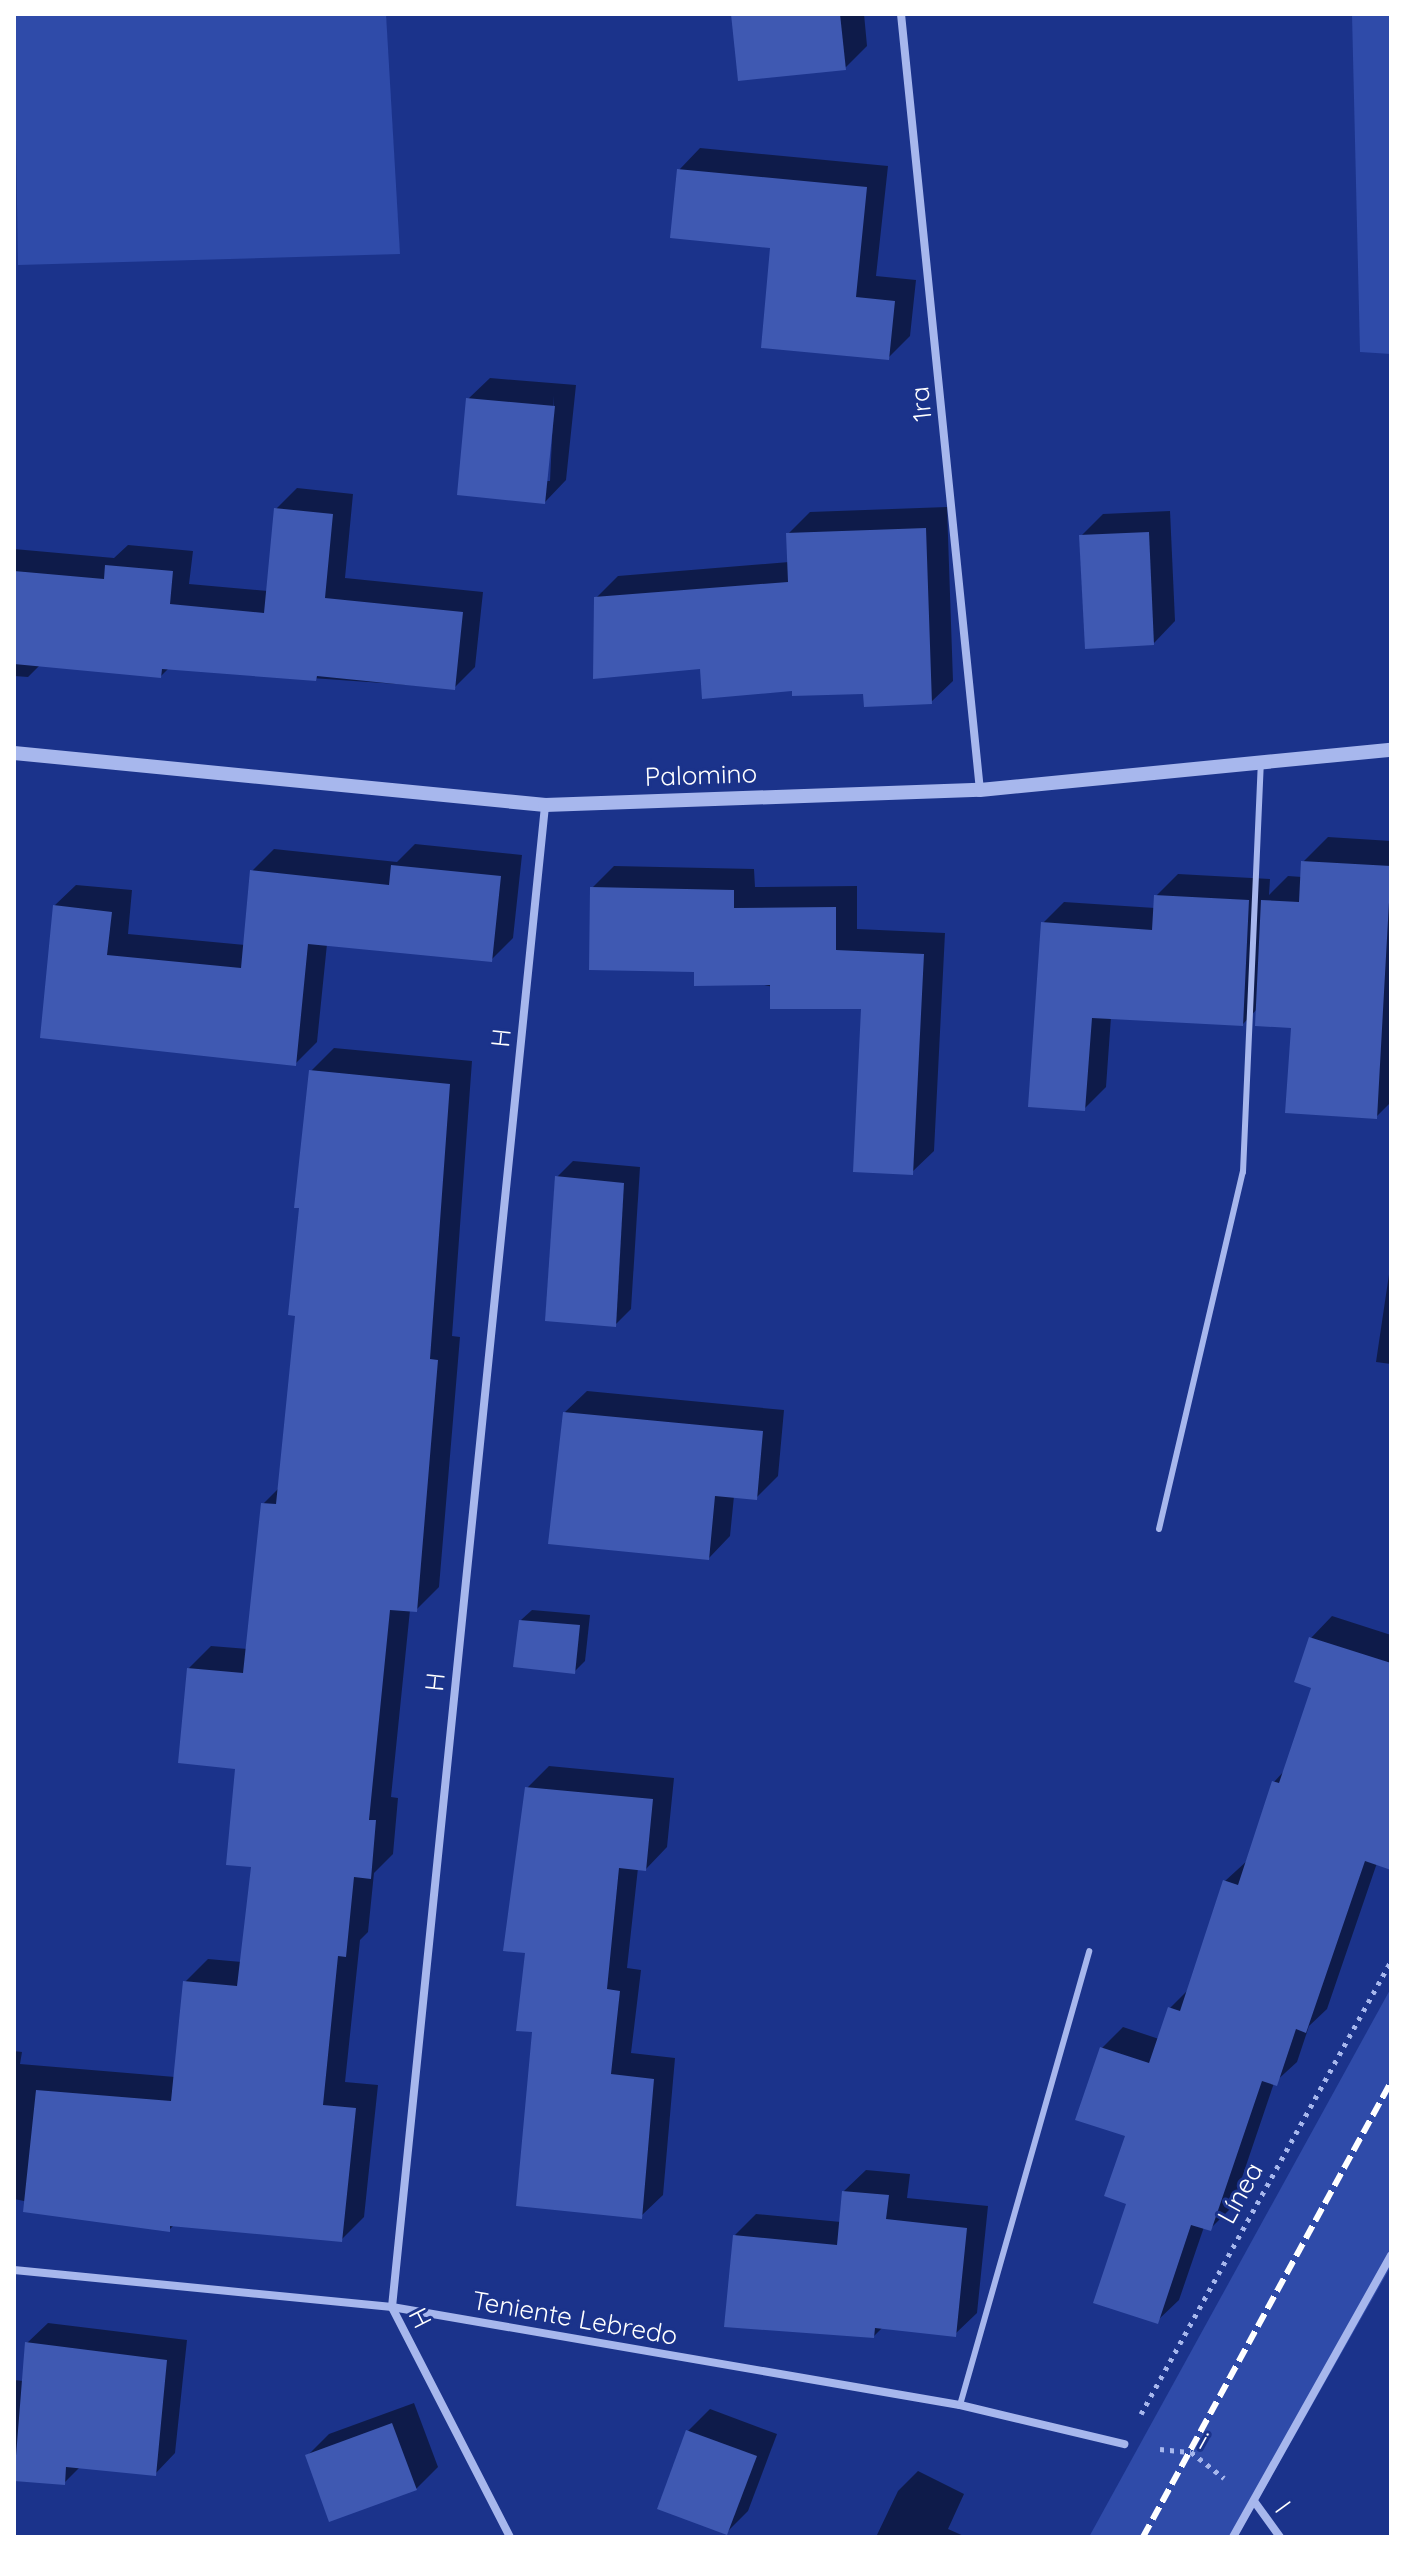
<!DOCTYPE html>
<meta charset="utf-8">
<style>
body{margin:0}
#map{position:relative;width:1405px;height:2551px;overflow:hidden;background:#1b338b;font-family:Quicksand,sans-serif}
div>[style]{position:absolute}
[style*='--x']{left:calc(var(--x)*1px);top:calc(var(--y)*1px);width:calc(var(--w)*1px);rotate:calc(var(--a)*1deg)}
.green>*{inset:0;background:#2f4ba9}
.shadow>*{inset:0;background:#0007}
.building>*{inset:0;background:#3f59b2}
.path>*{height:5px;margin-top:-2.5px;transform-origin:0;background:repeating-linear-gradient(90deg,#a7b7ed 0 4px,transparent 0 10px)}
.service>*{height:6px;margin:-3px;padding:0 3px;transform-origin:3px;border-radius:3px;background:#a7b7ed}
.minor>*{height:8px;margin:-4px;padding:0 4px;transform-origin:4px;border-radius:4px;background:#a7b7ed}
.tertiary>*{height:14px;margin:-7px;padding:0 7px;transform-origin:7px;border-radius:7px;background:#a7b7ed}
.rail>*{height:6px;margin-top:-3px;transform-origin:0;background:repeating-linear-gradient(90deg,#fff 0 14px,transparent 0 20px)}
span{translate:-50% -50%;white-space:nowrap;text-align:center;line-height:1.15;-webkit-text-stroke:6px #1b338b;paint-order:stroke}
.street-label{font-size:26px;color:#fff}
.frame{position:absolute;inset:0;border:16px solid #fff;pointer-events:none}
</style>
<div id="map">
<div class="green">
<div style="clip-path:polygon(14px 14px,386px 14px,400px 254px,18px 265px)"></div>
<div style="clip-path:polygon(1352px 14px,1391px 14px,1391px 354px,1360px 352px)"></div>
<div style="clip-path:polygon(1391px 1988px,1391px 2266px,1237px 2537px,1089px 2537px)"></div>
</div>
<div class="shadow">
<div style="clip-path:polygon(733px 14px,864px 14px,867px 46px,845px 68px)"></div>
<div style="clip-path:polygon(700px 148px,888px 166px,876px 276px,916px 280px,910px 336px,888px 358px,773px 246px,679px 170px)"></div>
<div style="clip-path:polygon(evenodd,490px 378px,576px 385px,566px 480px,545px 502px,468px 399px,490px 378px,554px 396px,550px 481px,546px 481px,554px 396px)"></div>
<div style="clip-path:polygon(297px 488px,353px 494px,345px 578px,483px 592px,475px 667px,454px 688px,169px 668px,161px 676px,40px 665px,28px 677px,14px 676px,14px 549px,114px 558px,128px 545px,193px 551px,189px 584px,268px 591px,276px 509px)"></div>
<div style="clip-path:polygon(947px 507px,953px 681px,931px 702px,865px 692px,794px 689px,702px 667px,596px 598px,618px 576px,789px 562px,788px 534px,810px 512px)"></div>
<div style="clip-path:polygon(1170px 511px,1175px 621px,1154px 643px,1081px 536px,1103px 514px)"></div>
<div style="clip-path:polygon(1328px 837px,1391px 841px,1391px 1102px,1376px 1117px,1293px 1026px,1258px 1008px,1243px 1024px,1111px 1017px,1106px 1087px,1084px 1109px,1043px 923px,1064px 902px,1155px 908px,1156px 896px,1178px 874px,1270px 879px,1269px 895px,1288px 876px,1302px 877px,1303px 862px)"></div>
<div style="clip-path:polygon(415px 844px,522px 855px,513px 938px,491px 960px,327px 944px,317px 1042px,295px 1064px,42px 1036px,54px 906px,76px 885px,132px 890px,128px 934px,245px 945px,252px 871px,274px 849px,397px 862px)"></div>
<div style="clip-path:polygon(614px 866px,754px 869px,755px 887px,857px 886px,857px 929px,945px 933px,934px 1151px,912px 1172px,863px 1007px,696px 970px,592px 888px)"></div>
<div style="clip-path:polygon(334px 1048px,472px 1061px,452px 1336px,460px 1337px,439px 1587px,416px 1610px,410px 1610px,391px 1797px,398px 1798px,393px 1854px,374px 1873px,368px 1932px,360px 1940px,345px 2082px,378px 2085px,364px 2217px,341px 2240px,174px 2225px,169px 2230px,14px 2199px,14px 2051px,22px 2052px,20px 2064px,175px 2077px,185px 1982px,208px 1959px,242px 1962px,253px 1866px,237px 1767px,188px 1669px,211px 1646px,248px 1649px,263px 1504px,280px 1487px,297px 1314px,311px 1071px)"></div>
<div style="clip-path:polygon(573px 1161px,640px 1167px,631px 1309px,615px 1325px,557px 1177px)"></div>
<div style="clip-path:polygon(1391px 1261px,1391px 1364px,1376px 1362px)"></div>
<div style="clip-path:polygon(587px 1391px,784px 1410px,778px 1476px,756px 1498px,734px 1496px,730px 1536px,709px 1558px,565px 1412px)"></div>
<div style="clip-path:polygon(532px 1610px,590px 1615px,585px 1661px,574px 1672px,521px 1620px)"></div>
<div style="clip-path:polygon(1332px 1616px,1391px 1635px,1391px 1864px,1377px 1863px,1327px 2009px,1309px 2026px,1297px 2062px,1274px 2083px,1232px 2207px,1210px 2229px,1204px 2227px,1179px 2300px,1157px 2321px,1128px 2202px,1128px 2135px,1102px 2048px,1123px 2027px,1159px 2039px,1170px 2008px,1190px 1988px,1225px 1881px,1248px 1860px,1274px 1782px,1285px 1770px,1313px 1687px,1311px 1638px)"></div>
<div style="clip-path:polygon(549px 1766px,674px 1778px,667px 1847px,646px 1869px,638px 1868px,627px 1968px,641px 1970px,631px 2053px,675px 2058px,663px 2195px,641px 2216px,534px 2030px,527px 1951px,527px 1788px)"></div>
<div style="clip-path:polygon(866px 2170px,910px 2174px,907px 2198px,988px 2206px,977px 2313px,955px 2334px,883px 2327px,874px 2336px,735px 2235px,756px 2214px,841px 2222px,844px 2191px)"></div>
<div style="clip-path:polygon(48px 2323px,187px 2340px,175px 2453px,155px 2474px,80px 2467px,64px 2483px,14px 2479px,14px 2380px,23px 2381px,27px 2343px)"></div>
<div style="clip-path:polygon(414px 2403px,438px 2467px,416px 2489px,307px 2456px,329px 2434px)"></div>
<div style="clip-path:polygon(710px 2409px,777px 2434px,748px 2511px,727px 2532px,660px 2508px,688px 2431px)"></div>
<div style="clip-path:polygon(918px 2471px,964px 2494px,948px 2529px,966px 2537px,876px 2537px,898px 2491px)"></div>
</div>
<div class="building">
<div style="clip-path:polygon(731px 14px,840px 14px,846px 70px,738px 81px)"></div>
<div style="clip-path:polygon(677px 169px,867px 187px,856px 297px,895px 301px,889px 360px,761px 348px,770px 248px,670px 238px)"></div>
<div style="clip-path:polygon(466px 398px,555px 406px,545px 504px,457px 495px)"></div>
<div style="clip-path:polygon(274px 508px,333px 514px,325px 598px,463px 612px,455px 690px,317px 676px,316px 681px,162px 669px,161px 678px,14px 664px,14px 571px,104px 579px,105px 565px,173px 571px,170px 604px,264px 613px)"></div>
<div style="clip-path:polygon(926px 528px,932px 704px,864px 707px,863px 694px,792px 696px,792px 691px,702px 699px,700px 669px,593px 679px,594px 597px,788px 582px,786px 533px)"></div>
<div style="clip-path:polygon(1149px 532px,1154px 645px,1085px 649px,1079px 535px)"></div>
<div style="clip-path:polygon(1301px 861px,1391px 866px,1377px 1119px,1285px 1113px,1291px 1028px,1255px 1026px,1261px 900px,1299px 902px)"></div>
<div style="clip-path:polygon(391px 865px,501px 876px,492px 962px,308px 944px,296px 1066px,40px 1038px,53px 905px,112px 912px,107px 955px,241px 968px,250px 870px,389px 885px)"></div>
<div style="clip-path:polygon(590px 887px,734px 890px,734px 908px,836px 907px,836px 950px,924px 954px,913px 1175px,853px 1172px,861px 1009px,770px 1009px,770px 985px,694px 986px,694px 972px,589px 970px)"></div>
<div style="clip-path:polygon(1154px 895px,1249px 900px,1243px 1026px,1092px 1018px,1085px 1111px,1028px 1107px,1041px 922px,1152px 930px)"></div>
<div style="clip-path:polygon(309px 1070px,450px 1084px,430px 1359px,438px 1360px,417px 1612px,390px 1610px,369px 1820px,376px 1820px,371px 1879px,354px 1877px,346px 1957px,338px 1956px,323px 2105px,356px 2108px,342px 2242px,170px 2226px,170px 2232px,23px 2212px,36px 2090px,171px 2101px,183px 1981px,237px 1986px,251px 1867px,226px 1865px,235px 1769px,178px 1763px,187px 1668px,243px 1673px,261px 1503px,276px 1504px,295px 1316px,288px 1315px,299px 1208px,294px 1208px)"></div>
<div style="clip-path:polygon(555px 1176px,624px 1183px,616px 1327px,545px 1321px)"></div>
<div style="clip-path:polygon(563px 1412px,763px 1431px,757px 1500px,715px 1496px,709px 1560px,548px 1544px)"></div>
<div style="clip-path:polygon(519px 1620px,580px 1625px,575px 1674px,513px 1667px)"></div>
<div style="clip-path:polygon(1309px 1637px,1391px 1663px,1391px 1870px,1365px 1861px,1306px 2033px,1296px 2029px,1277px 2086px,1262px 2081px,1211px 2231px,1191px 2225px,1158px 2324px,1093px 2303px,1126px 2204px,1104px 2196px,1125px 2136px,1075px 2120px,1100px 2047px,1149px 2063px,1168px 2007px,1180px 2011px,1223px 1880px,1238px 1885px,1272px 1781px,1279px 1783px,1311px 1688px,1294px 1682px)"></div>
<div style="clip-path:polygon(525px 1787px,653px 1799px,646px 1871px,619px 1868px,607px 1989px,620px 1991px,611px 2074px,654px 2079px,642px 2219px,516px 2206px,532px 2032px,516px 2031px,525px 1953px,503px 1951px)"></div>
<div style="clip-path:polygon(842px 2191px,889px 2195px,886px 2219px,967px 2228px,956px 2337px,875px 2328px,874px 2338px,724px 2327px,733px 2235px,837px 2245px)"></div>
<div style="clip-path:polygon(25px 2342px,167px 2360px,156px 2476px,66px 2467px,65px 2485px,14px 2481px)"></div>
<div style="clip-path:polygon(392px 2423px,417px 2490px,329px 2522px,305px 2455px)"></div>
<div style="clip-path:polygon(686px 2430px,757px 2456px,727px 2535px,657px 2509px)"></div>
</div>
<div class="path">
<div style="--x:1141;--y:2414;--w:517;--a:-61.11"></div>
<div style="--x:1160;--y:2449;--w:31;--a:6"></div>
<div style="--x:1191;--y:2452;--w:42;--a:38.2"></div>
</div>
<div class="service">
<div style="--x:1159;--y:1529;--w:367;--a:-76.8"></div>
<div style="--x:1243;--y:1172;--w:409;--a:-87.5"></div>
<div style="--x:960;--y:2405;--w:472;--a:-74.1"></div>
</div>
<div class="minor">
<div style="--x:901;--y:14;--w:780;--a:84.19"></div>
<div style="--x:14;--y:2270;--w:380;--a:5.6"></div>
<div style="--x:392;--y:2307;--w:576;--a:9.79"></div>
<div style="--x:960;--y:2405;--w:169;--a:13.4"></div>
<div style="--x:1254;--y:2501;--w:44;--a:54.2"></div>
<div style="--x:510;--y:2537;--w:259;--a:-117.2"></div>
<div style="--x:392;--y:2307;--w:1510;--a:-84.18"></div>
<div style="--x:1233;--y:2537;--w:323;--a:-60.7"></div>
</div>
<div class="tertiary">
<div style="--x:14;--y:753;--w:534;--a:5.59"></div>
<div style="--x:545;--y:805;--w:435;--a:-2"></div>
<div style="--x:980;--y:790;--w:413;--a:-5.6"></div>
</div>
<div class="rail">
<div style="--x:1143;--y:2537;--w:518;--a:-61.41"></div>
</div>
<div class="street-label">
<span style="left:921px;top:404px;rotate:-96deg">1ra</span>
<span style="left:701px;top:775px;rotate:-2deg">Palomino</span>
<span style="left:501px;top:1038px;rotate:-84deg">H</span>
<span style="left:435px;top:1682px;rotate:-84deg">H</span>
<span style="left:1240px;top:2193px;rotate:-61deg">Línea</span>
<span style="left:420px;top:2318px;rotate:63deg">H</span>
<span style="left:575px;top:2318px;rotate:10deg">Teniente Lebredo</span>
<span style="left:1204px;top:2441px;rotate:29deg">i</span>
<span style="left:1283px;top:2507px;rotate:54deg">I</span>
</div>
<div class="frame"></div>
</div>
